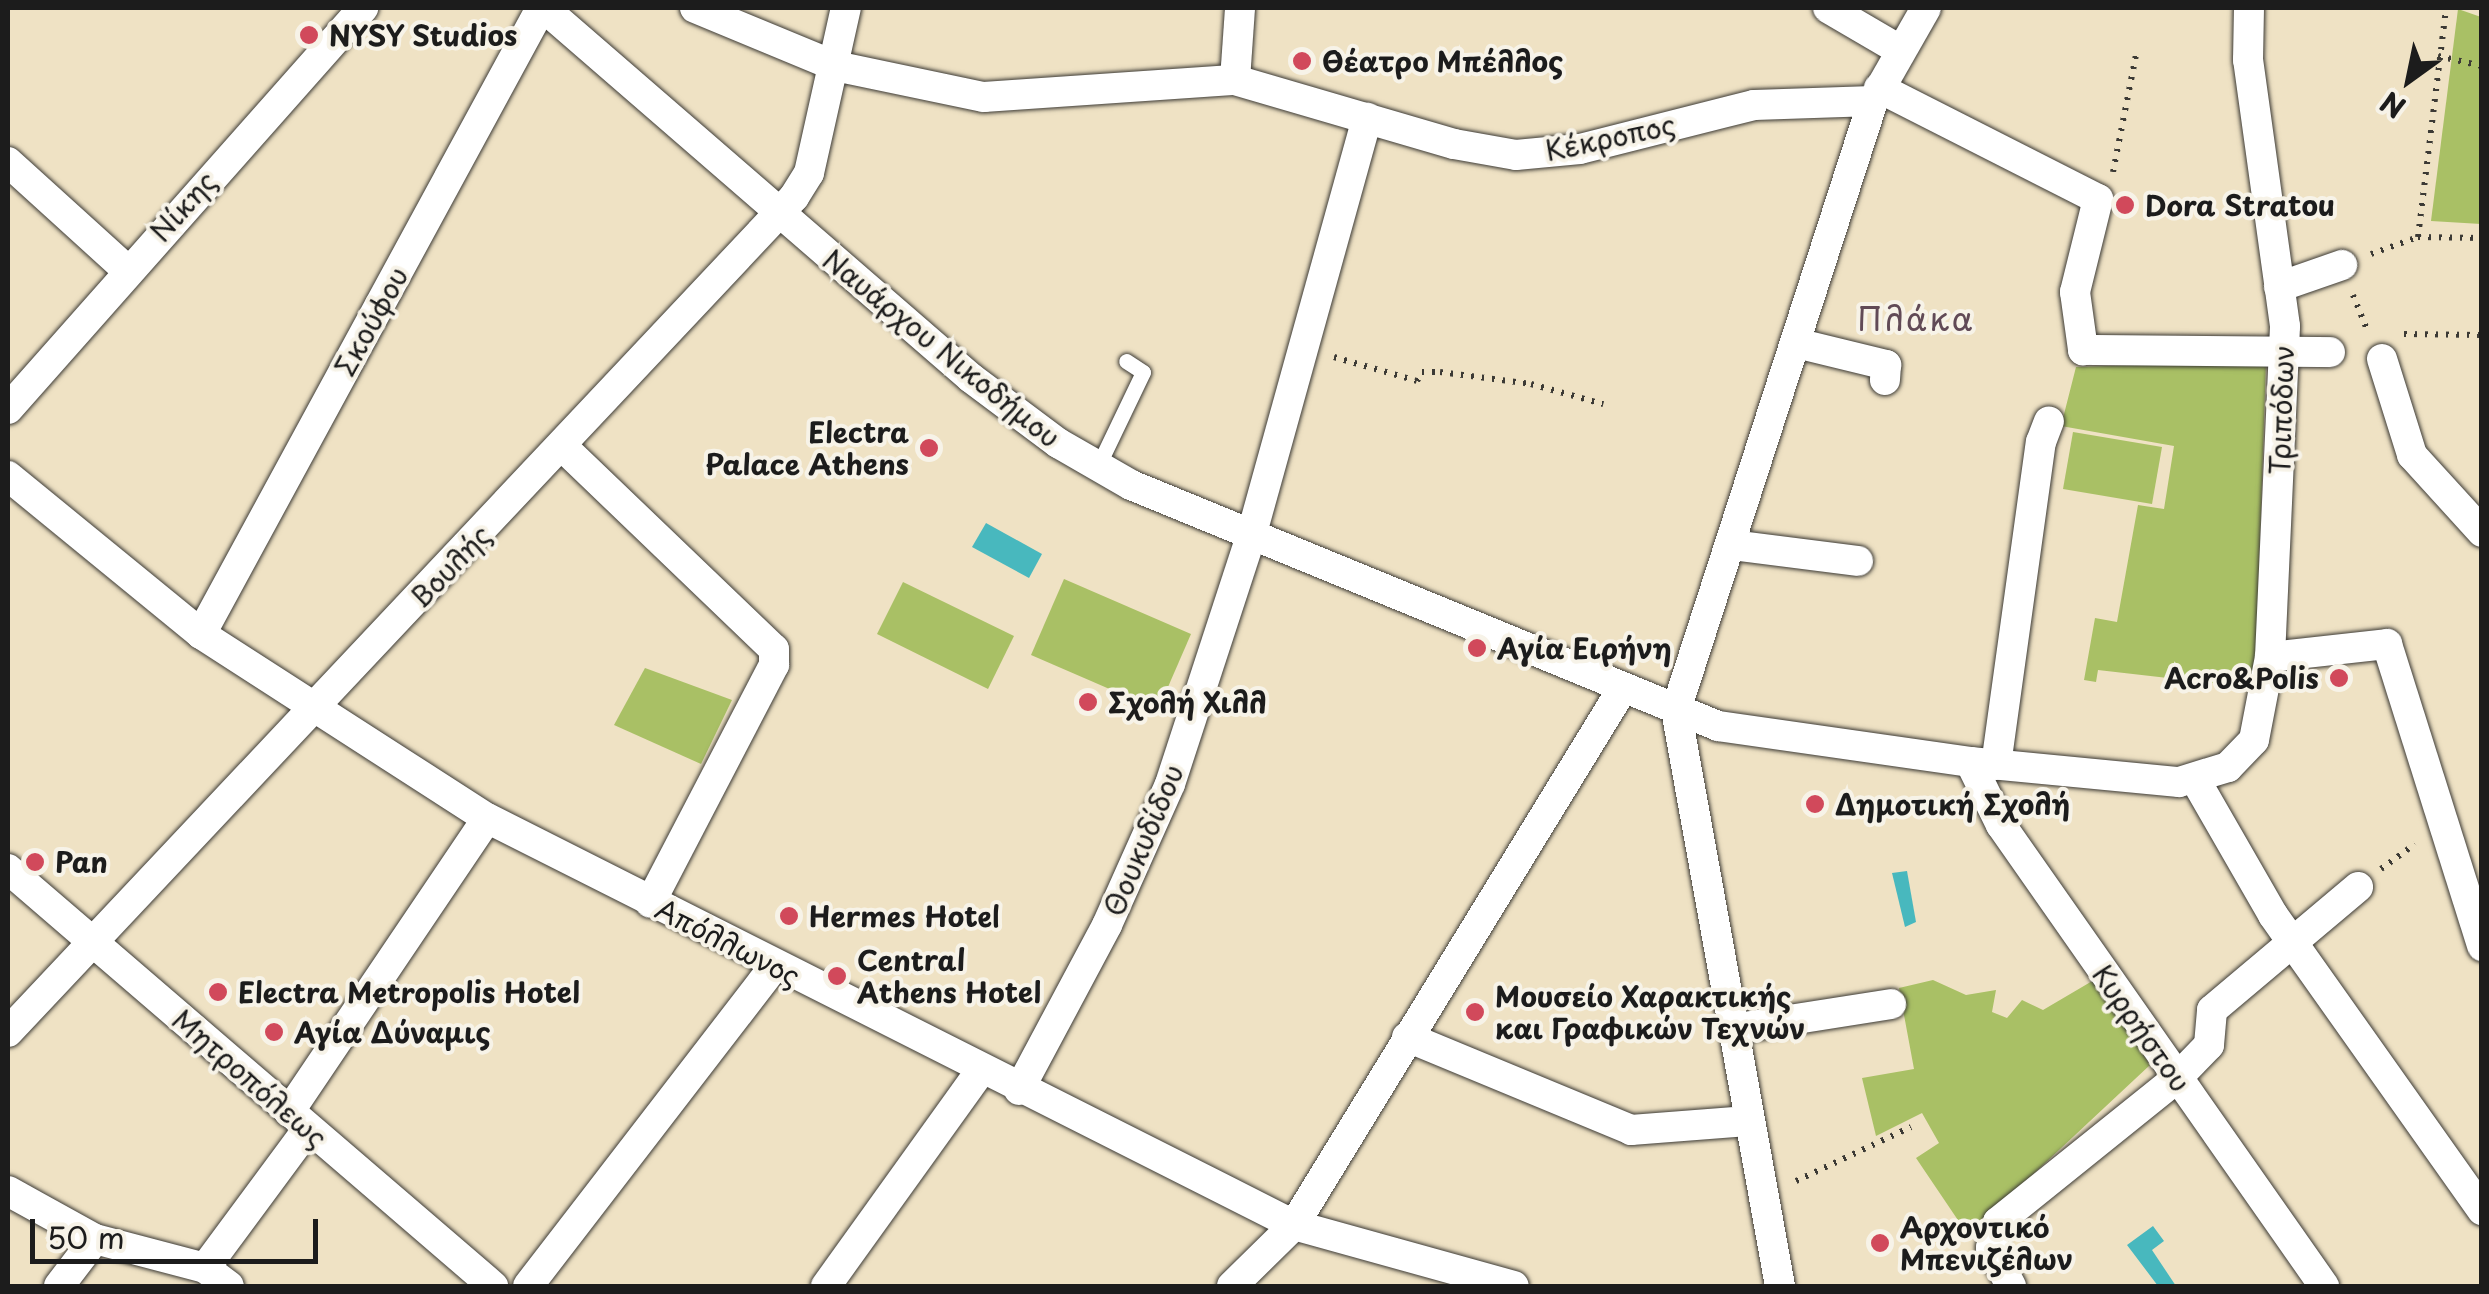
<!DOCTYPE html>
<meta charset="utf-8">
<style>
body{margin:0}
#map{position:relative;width:2489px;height:1294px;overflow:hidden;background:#efe2c4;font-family:"Playpen Sans",sans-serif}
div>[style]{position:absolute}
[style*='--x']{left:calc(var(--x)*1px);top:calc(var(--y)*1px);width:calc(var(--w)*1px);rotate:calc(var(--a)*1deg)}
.green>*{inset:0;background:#a9c065}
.water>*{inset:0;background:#48b8be}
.path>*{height:6px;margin-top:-3px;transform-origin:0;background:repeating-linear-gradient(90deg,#3c3a35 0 2.5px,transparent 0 10.5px)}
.roads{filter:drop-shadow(0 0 2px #3c3a35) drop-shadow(0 0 2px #3c3a35)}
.lane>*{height:15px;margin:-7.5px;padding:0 7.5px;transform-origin:7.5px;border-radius:7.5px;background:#fff}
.street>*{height:30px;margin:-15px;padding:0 15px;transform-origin:15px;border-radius:15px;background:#fff}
.dots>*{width:28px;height:28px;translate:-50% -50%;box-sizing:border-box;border:5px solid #f7f3e8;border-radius:50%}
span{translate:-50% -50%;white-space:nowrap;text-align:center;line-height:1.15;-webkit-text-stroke:8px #f7f3e8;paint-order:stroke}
.poi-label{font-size:28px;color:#1c1c1c;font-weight:700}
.left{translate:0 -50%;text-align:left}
.right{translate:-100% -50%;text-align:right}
.street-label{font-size:28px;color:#1c1c1c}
.quarter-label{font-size:32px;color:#614a56;letter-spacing:2.5px}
.frame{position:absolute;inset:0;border:10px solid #1c1c1c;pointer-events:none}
.north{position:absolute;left:2359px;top:30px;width:100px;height:100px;-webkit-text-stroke:8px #f7f3e8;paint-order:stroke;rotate:213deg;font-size:28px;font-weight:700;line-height:40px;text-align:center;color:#1c1c1c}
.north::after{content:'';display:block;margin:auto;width:35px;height:45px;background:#1c1c1c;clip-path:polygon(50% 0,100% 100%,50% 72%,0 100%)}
.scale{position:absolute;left:30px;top:1219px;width:288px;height:45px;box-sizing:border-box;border:5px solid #1c1c1c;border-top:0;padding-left:12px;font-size:30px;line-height:35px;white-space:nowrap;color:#1c1c1c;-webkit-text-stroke:8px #f7f3e8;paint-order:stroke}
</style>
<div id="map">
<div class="green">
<div style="clip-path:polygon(2458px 9px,2481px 17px,2481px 224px,2431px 221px)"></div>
<div style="clip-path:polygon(2266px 361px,2255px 688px,2098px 670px,2096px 682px,2084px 680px,2095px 618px,2117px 622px,2138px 505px,2164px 509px,2174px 446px,2061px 426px,2076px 367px)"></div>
<div style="clip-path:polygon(2073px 432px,2162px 447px,2152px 504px,2063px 489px)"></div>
<div style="clip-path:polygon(1064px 579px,1191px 634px,1158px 710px,1031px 655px)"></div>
<div style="clip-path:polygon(903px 582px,1014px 636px,988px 689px,877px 634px)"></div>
<div style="clip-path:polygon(645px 668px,732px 700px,701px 764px,614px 725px)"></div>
<div style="clip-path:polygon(1933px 980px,1966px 995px,1996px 990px,1992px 1012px,2007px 1018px,2022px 1000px,2043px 1010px,2094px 980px,2150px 1065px,1968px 1235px,1916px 1158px,1939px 1143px,1922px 1113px,1876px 1136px,1862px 1078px,1914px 1069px,1899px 988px)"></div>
</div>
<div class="water">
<div style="clip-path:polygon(986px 523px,1042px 554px,1029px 578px,972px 547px)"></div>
<div style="clip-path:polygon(1907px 871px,1916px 922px,1905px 927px,1892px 873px)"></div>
<div style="clip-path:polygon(2153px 1226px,2164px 1241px,2152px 1250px,2176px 1286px,2158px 1286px,2127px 1245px)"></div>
</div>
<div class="path">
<div style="--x:2438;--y:56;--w:45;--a:12.8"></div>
<div style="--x:2113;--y:172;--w:124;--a:-78.9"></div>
<div style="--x:2418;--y:237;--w:231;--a:-83"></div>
<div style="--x:2371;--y:254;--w:50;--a:-19.9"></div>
<div style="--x:2418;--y:237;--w:64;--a:0.9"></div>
<div style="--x:2353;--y:295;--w:38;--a:68"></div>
<div style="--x:2404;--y:334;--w:78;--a:0.7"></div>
<div style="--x:1334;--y:357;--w:86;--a:16.1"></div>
<div style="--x:1417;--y:381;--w:10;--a:-61"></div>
<div style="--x:1422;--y:372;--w:18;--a:0"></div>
<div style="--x:1440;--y:372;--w:92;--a:7.5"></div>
<div style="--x:1531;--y:384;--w:75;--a:15.5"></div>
<div style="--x:2381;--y:869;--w:42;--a:-36.3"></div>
<div style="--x:1796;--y:1181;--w:127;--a:-25.2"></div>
</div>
<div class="roads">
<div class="lane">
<div style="--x:1098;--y:466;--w:104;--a:-64.4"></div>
<div style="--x:1143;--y:372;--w:20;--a:-147"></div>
</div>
<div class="street">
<div style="--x:544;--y:8;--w:565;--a:40.91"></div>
<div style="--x:971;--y:378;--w:109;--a:36.8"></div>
<div style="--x:1058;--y:443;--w:84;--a:29.9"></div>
<div style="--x:1131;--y:485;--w:635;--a:22.32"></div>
<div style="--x:1718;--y:726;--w:255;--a:8.1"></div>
<div style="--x:1970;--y:762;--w:210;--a:5.5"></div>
<div style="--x:2179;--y:782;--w:51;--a:-17"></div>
<div style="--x:2228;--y:767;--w:37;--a:-46"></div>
<div style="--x:2254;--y:740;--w:85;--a:-79.1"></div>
<div style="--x:2270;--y:657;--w:331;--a:-87.4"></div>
<div style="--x:2285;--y:326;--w:269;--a:-97.9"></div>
<div style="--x:2248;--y:60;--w:52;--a:-88.9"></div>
<div style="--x:695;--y:8;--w:152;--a:22.5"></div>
<div style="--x:835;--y:66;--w:152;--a:11.8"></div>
<div style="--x:984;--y:97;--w:252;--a:-3.9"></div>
<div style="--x:1235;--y:80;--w:228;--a:16.3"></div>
<div style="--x:1454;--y:144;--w:63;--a:10.1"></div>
<div style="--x:1516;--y:155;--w:64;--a:-5.4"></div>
<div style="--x:1580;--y:149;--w:179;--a:-14.2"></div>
<div style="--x:1754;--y:105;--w:119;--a:-1.9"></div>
<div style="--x:1828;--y:8;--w:83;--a:30.3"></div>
<div style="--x:1235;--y:80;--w:72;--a:-86"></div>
<div style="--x:1879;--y:88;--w:246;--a:26.9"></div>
<div style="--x:2098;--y:199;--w:96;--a:103.9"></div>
<div style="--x:2075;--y:292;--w:59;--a:82.1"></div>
<div style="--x:2083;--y:350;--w:247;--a:0.5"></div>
<div style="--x:8;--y:162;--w:159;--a:42.2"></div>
<div style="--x:2279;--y:287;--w:67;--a:-19.2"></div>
<div style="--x:1796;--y:343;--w:93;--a:13.7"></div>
<div style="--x:1886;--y:365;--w:15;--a:94"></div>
<div style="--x:2382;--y:359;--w:101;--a:72.6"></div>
<div style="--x:2412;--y:455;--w:104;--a:47.7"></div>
<div style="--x:8;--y:409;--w:536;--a:-48.48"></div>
<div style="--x:563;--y:447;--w:292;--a:43.8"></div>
<div style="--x:774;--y:649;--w:16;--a:90"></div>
<div style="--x:774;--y:665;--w:268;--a:117.5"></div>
<div style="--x:8;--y:476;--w:249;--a:39.3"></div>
<div style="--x:201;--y:634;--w:340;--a:32.8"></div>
<div style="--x:487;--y:818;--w:904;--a:26.76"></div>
<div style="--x:1294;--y:1225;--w:228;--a:15.5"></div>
<div style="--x:1732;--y:545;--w:127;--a:7.2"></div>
<div style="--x:201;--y:634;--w:712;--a:-61.49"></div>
<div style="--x:2270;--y:657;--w:118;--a:-6.3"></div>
<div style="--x:2387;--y:644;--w:317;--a:72.5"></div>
<div style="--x:1970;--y:762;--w:70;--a:63.8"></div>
<div style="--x:2001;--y:825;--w:563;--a:54.98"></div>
<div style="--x:1996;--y:765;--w:326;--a:-82.1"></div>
<div style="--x:2041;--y:442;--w:22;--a:-69"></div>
<div style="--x:2196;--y:781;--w:155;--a:60.1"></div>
<div style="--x:2273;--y:915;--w:362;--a:54.7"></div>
<div style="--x:8;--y:869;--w:640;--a:40.69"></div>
<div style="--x:1732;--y:1029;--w:161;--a:-8.9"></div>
<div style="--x:8;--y:1032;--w:1147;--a:-46.73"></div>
<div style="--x:794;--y:197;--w:28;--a:-58"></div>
<div style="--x:809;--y:173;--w:169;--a:-77.4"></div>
<div style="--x:1407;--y:1037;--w:243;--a:22.5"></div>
<div style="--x:1631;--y:1130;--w:117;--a:-4.4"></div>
<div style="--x:1019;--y:1090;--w:187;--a:-61.9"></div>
<div style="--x:1107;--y:925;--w:154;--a:-65.9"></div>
<div style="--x:1170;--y:784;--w:264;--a:-71.9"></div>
<div style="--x:1252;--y:533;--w:431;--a:-74.5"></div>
<div style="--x:289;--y:1112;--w:354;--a:-56"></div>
<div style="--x:8;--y:1191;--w:99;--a:28.9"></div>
<div style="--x:95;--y:1239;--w:114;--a:14.8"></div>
<div style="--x:205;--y:1268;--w:30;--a:37"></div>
<div style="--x:205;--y:1268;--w:173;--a:-53.5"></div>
<div style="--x:59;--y:1286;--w:59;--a:-52.5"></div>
<div style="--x:528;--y:1286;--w:405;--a:-52.4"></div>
<div style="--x:826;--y:1286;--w:266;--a:-54.3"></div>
<div style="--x:1232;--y:1286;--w:87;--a:-44.5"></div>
<div style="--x:1294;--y:1225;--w:630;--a:-58.51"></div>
<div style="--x:1780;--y:1286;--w:585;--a:-100.23"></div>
<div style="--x:1676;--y:710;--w:640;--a:-72.07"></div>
<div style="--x:1873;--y:101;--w:107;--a:-60.3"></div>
<div style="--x:2011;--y:1286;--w:43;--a:-117.8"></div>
<div style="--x:1991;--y:1248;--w:27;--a:-75"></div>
<div style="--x:1998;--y:1222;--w:230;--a:-38.8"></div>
<div style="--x:2177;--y:1078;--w:46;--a:-45.9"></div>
<div style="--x:2209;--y:1045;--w:35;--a:-85"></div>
<div style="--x:2212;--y:1010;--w:191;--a:-40.1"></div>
</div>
</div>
<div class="dots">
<div style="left:309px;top:35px;background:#d1495b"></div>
<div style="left:1302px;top:61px;background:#d1495b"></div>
<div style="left:2125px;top:205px;background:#d1495b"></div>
<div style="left:929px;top:448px;background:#d1495b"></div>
<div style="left:1477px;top:648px;background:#d1495b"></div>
<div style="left:2339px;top:678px;background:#d1495b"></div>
<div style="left:1088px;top:702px;background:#d1495b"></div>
<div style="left:1815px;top:804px;background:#d1495b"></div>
<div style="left:35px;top:862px;background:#d1495b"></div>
<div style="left:789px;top:916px;background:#d1495b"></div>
<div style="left:837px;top:976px;background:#d1495b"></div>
<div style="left:218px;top:992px;background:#d1495b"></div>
<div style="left:1475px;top:1012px;background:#d1495b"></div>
<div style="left:274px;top:1032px;background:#d1495b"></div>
<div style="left:1880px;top:1243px;background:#d1495b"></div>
</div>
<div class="poi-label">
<span class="left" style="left:329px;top:35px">NYSY Studios</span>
<span class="left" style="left:1322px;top:61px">Θέατρο Μπέλλος</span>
<span class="left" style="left:2145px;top:205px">Dora Stratou</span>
<span class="right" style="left:909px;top:448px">Electra<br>Palace Athens</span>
<span class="left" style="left:1497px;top:648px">Αγία Ειρήνη</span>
<span class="right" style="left:2319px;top:678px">Acro&amp;Polis</span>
<span class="left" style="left:1108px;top:702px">Σχολή Χιλλ</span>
<span class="left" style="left:1835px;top:804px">Δημοτική Σχολή</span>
<span class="left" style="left:55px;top:862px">Pan</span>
<span class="left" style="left:809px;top:916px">Hermes Hotel</span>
<span class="left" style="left:857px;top:976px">Central<br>Athens Hotel</span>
<span class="left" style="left:238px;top:992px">Electra Metropolis Hotel</span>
<span class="left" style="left:1495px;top:1012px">Μουσείο Χαρακτικής<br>και Γραφικών Τεχνών</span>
<span class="left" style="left:294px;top:1032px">Αγία Δύναμις</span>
<span class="left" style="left:1900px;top:1243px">Αρχοντικό<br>Μπενιζέλων</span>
</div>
<div class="street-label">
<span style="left:1610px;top:137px;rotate:-12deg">Κέκροπος</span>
<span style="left:183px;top:206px;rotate:-48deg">Νίκης</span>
<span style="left:371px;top:321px;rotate:-61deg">Σκούφου</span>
<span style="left:942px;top:348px;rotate:39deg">Ναυάρχου Νικοδήμου</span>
<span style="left:2281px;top:410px;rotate:-88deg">Τριπόδων</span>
<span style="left:450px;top:566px;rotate:-46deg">Βουλής</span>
<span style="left:1143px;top:840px;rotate:-67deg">Θουκυδίδου</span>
<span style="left:728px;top:942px;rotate:27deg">Απόλλωνος</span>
<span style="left:2142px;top:1028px;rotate:55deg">Κυρρήστου</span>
<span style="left:250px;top:1078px;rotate:41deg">Μητροπόλεως</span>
</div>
<div class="quarter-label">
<span style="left:1916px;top:318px">Πλάκα</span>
</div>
<div class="frame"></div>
<div class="north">N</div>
<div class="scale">50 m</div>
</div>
